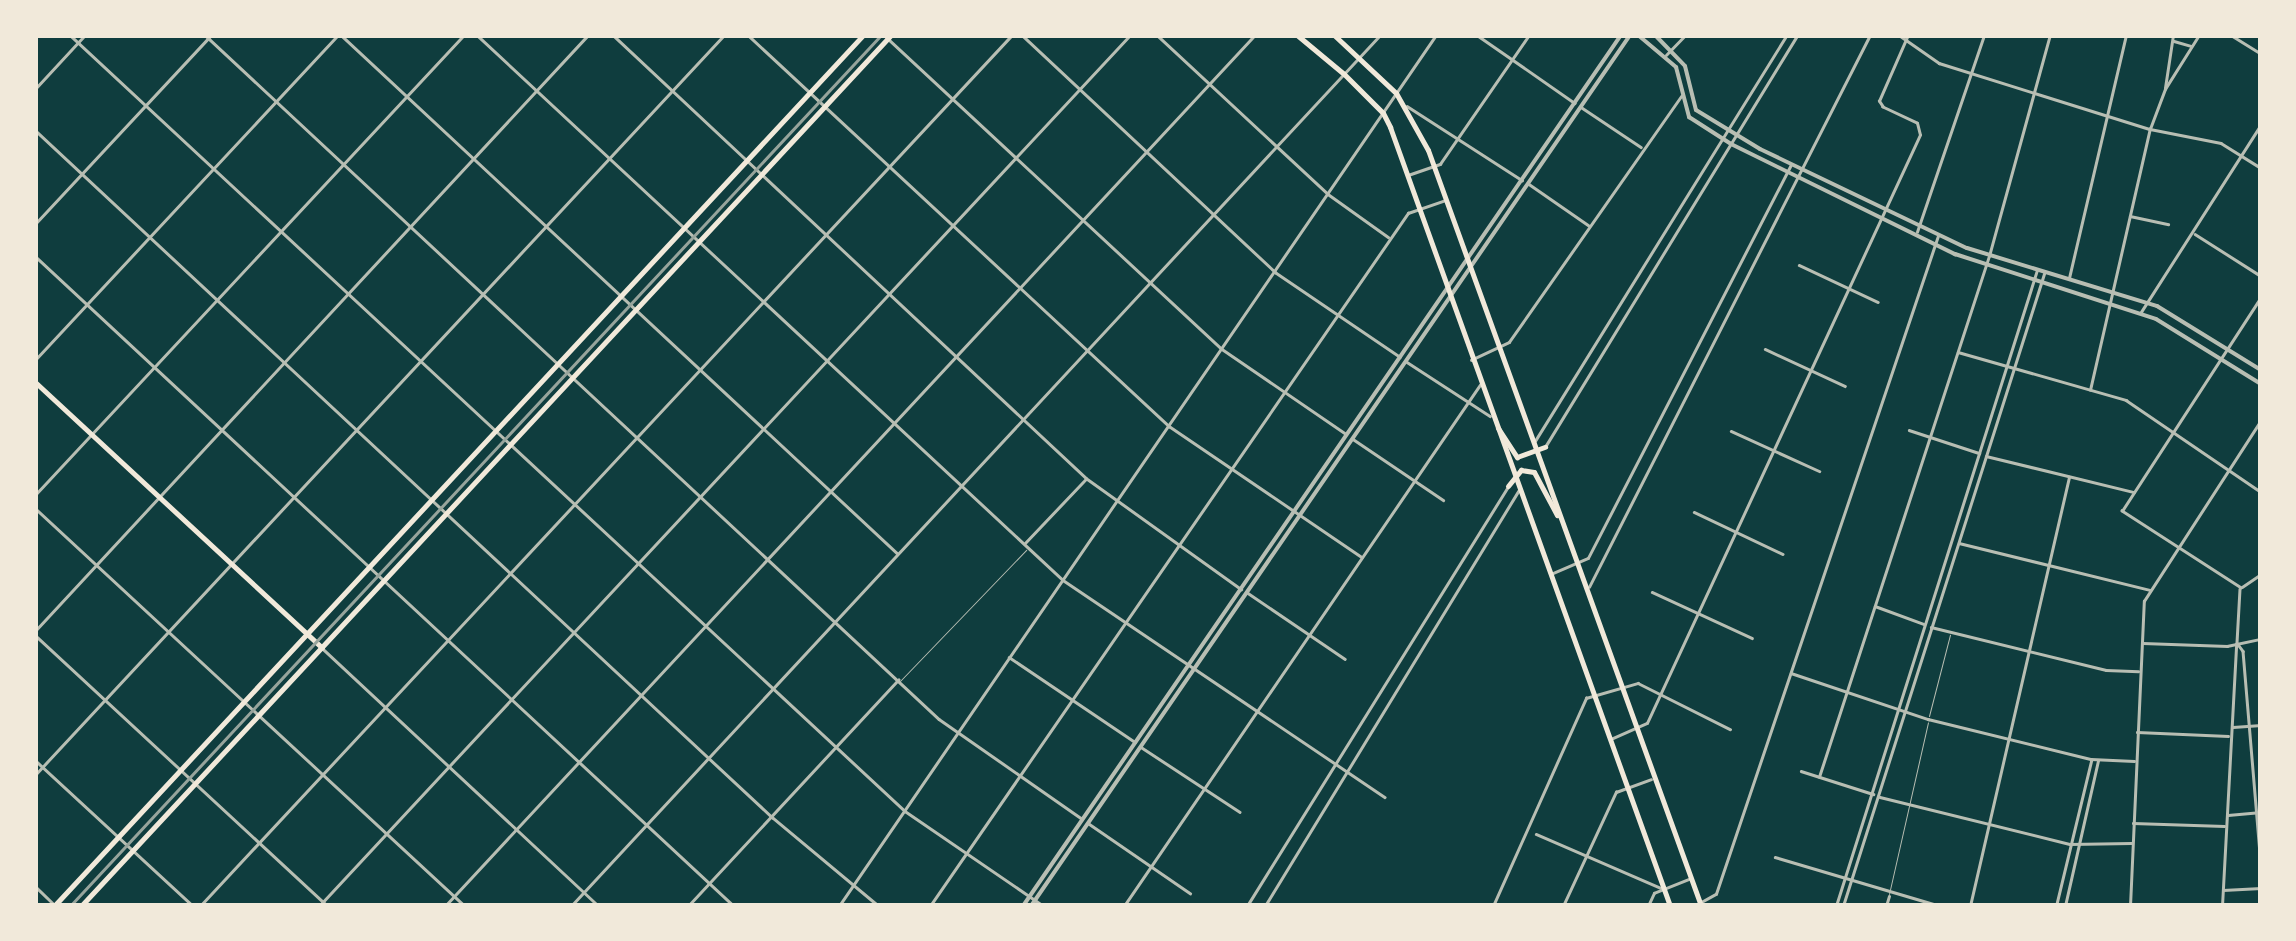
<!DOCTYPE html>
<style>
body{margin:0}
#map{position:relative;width:2296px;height:941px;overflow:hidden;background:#0f3d3e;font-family:"Libre Baskerville",serif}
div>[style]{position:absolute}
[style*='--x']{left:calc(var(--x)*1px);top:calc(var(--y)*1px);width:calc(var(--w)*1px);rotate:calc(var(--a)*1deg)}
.service>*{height:1px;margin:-0.5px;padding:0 0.5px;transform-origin:0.5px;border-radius:0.5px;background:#b8beb3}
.minor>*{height:2.5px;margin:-1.25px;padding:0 1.25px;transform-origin:1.25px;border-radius:1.25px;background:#b8beb3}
.tertiary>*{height:4px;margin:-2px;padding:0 2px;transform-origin:2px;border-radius:2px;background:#b8beb3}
.secondary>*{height:5px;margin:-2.5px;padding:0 2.5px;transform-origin:2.5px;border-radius:2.5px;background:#f1e9da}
.primary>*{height:5px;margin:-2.5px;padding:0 2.5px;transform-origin:2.5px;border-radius:2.5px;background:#f1e9da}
.tram>*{height:2.5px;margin:-1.25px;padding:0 1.25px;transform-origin:1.25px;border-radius:1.25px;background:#97a49c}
span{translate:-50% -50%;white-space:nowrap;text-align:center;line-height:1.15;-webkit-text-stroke:10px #f1e9da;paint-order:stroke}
.frame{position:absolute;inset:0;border:38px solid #f1e9da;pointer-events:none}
</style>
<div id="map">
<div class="service">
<div style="--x:900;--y:681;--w:182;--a:-46.1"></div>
<div style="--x:1929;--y:716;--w:84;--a:-75.5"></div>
<div style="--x:1889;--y:894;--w:176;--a:-77.2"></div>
</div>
<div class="minor">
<div style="--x:70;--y:35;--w:1140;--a:42.9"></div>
<div style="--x:905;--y:811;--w:168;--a:34.4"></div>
<div style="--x:205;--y:35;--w:1003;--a:42.98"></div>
<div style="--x:939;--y:719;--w:173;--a:34.9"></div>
<div style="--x:341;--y:35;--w:760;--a:42.97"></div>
<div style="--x:477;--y:35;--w:800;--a:42.92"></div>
<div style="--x:1063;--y:580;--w:388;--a:34"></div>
<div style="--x:613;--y:35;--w:648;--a:43.12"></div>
<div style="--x:1086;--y:478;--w:191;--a:35.6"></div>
<div style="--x:748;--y:35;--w:575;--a:42.88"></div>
<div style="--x:1169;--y:426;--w:233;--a:34.2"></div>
<div style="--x:884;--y:35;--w:461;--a:42.9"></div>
<div style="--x:1222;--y:349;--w:150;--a:34.4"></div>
<div style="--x:1022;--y:35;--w:347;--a:43.1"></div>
<div style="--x:1275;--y:272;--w:151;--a:34.2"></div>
<div style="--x:1157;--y:35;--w:233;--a:42.9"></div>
<div style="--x:1328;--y:194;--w:74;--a:35.6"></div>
<div style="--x:1477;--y:35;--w:119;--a:34.8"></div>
<div style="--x:1899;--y:35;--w:49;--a:35"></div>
<div style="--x:1939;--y:63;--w:221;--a:17.4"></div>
<div style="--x:2150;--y:129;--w:72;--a:11.2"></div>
<div style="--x:2221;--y:143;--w:47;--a:32"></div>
<div style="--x:2231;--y:35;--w:36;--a:32"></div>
<div style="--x:2174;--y:41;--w:18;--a:16"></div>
<div style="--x:1666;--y:55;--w:28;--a:-46"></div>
<div style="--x:2165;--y:88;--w:54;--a:-81.4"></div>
<div style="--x:35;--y:89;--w:74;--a:-47.2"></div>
<div style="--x:1407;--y:106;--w:137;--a:32.8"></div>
<div style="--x:1581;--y:107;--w:72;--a:33.7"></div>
<div style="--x:35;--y:130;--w:1008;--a:42.99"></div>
<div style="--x:772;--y:817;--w:139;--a:39.8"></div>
<div style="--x:1408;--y:175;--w:34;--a:-19"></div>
<div style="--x:1440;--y:164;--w:157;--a:-55.4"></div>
<div style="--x:1529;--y:184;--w:72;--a:34.8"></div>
<div style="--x:2130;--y:216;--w:39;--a:12"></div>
<div style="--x:35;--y:224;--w:258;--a:-47"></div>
<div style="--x:1917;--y:232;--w:208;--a:-71.2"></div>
<div style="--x:2195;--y:234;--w:78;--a:32.5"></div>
<div style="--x:35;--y:256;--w:955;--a:42.92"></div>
<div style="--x:1799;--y:265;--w:87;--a:25.1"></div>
<div style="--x:2069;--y:278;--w:250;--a:-76.8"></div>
<div style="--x:2141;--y:312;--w:223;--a:-57.4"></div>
<div style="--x:1765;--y:349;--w:88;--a:24.8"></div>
<div style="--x:1958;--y:352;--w:175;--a:15.9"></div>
<div style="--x:2126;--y:400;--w:163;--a:34.3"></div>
<div style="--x:35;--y:360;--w:444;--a:-47"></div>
<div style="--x:1471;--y:360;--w:42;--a:-25.3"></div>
<div style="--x:1509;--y:342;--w:300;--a:-55"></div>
<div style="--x:1407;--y:362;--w:99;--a:33"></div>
<div style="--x:2090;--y:390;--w:268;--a:-77.1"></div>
<div style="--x:2150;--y:129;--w:43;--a:-69.4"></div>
<div style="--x:2165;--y:89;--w:64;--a:-57.8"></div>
<div style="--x:1909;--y:430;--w:74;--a:18.2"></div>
<div style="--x:1731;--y:431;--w:97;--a:24.4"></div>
<div style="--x:1353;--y:439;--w:109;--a:34.1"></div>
<div style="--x:1535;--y:441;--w:478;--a:-58.2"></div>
<div style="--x:1545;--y:447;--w:483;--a:-58.5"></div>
<div style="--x:1986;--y:456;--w:152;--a:13.7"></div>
<div style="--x:35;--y:495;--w:629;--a:-47"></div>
<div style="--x:35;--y:508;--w:586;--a:42.79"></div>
<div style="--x:1694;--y:512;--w:98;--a:25.3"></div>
<div style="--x:1025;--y:543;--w:87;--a:-46.4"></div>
<div style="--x:1959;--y:543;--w:197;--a:13.8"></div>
<div style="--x:1551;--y:574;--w:40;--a:-23.4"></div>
<div style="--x:1588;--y:558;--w:441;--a:-62.7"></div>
<div style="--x:1589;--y:587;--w:619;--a:-63.02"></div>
<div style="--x:2242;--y:587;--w:23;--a:-34"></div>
<div style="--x:2241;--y:588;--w:142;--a:-147.1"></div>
<div style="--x:2122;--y:511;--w:255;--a:-57"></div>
<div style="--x:2240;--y:589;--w:54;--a:93.2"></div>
<div style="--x:2237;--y:643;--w:10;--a:53"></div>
<div style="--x:2243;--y:651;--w:215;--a:85.2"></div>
<div style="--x:1652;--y:592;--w:110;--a:24.7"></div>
<div style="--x:1248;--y:593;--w:117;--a:34.2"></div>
<div style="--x:1875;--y:606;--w:52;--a:20.2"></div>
<div style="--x:1931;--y:627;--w:180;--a:13.8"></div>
<div style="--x:2106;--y:670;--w:32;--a:2"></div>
<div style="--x:35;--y:631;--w:813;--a:-47.14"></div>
<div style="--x:35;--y:635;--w:399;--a:42.8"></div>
<div style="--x:2143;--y:643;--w:84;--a:2"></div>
<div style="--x:2227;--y:646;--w:35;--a:-12"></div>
<div style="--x:322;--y:648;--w:379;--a:43"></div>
<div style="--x:1009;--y:657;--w:152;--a:34"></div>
<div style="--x:1791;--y:673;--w:145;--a:18.6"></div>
<div style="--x:1928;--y:719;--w:168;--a:13.8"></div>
<div style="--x:2091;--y:759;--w:43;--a:2.7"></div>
<div style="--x:2233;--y:727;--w:28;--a:-4"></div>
<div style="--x:2137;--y:732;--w:91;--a:2.5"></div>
<div style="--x:1611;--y:739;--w:39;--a:-24"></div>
<div style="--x:1647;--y:723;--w:648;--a:-65.1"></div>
<div style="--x:1920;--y:135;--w:12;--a:-104"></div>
<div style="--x:1917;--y:123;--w:38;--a:-155"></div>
<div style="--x:1883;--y:107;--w:7;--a:-124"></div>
<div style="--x:1879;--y:101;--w:72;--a:-66.3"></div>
<div style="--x:1141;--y:747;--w:118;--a:33.3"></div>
<div style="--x:35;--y:760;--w:215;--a:42.7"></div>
<div style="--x:1801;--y:771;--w:76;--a:17.7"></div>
<div style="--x:35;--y:775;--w:1011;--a:-47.04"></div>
<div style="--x:1819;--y:777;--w:548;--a:-71.93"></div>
<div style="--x:1989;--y:256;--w:229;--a:-74.6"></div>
<div style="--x:1880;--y:797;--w:196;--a:13.9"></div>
<div style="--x:2070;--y:844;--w:61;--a:-0.9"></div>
<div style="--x:2228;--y:815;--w:33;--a:-5"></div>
<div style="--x:1088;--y:823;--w:124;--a:34.5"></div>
<div style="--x:2133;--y:823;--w:91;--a:1.9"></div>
<div style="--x:1536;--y:834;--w:136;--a:23.4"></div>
<div style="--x:1775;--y:857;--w:172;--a:16.5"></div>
<div style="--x:35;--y:886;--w:28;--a:44"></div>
<div style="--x:2223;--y:890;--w:38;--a:-3"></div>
<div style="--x:200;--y:906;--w:1191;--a:-47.01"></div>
<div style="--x:319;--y:906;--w:1190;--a:-47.04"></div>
<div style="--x:445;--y:906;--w:1189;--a:-47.08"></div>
<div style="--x:571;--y:906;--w:1189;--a:-47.11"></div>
<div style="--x:688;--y:906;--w:309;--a:-47.1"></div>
<div style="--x:839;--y:906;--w:1056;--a:-55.57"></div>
<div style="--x:930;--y:906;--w:842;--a:-55.4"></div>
<div style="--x:1408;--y:213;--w:39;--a:-19"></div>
<div style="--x:1124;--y:906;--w:631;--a:-55.66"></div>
<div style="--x:1247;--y:906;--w:492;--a:-58.1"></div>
<div style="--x:1265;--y:906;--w:486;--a:-58.6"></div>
<div style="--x:1493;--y:906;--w:228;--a:-65.9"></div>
<div style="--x:1586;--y:698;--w:54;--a:-16.1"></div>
<div style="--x:1638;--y:683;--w:103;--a:26.6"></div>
<div style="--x:1563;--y:906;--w:126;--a:-65.1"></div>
<div style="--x:1616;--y:792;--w:37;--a:-20"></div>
<div style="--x:1648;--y:906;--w:14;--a:-65"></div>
<div style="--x:1654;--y:893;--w:40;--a:-22"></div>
<div style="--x:1694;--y:906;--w:25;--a:-29"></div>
<div style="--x:1716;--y:894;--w:694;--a:-71.36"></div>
<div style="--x:1836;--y:906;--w:667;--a:-72.46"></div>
<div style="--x:1843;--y:906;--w:663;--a:-72.36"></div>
<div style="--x:1886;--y:906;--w:10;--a:-73"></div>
<div style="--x:1970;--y:906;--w:440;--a:-77"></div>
<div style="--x:2056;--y:906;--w:149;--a:-76.4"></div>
<div style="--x:2065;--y:906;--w:149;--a:-77.2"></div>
<div style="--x:2130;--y:906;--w:305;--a:-87.4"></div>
<div style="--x:2144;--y:601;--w:216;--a:-57.1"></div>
<div style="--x:2222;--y:906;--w:262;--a:-86.9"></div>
<div style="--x:2236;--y:906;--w:25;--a:-5"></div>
</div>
<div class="tertiary">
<div style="--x:1638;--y:35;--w:50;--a:40.1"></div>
<div style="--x:1676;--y:67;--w:52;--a:75.4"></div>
<div style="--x:1689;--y:117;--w:50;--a:32.7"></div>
<div style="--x:1731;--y:144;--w:250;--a:26.2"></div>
<div style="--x:1955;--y:254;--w:211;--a:17.9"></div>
<div style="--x:2156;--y:319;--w:123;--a:31.8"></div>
<div style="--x:1655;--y:35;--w:43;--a:45.9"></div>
<div style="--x:1685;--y:66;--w:45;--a:76"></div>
<div style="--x:1696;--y:110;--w:75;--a:31.4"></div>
<div style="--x:1760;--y:149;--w:229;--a:25.6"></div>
<div style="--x:1967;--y:248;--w:199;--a:17"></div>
<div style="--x:2157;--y:306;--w:122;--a:31.6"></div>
<div style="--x:1023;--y:906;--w:1057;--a:-55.53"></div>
<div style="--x:1031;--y:906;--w:1057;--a:-55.48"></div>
</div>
<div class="secondary">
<div style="--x:35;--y:382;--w:391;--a:42.8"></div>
<div style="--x:54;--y:906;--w:1189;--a:-47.11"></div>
<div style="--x:81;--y:906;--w:1189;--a:-47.08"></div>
</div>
<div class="primary">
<div style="--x:1297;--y:35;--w:61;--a:39.7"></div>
<div style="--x:1344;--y:74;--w:55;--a:45"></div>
<div style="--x:1383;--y:113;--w:16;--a:63"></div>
<div style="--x:1390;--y:127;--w:828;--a:70.23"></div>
<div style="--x:1334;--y:35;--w:85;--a:43.1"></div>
<div style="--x:1396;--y:93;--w:65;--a:60.7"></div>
<div style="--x:1428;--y:150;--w:804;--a:70.14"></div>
<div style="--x:1498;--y:428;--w:35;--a:57"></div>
<div style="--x:1517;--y:457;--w:30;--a:-20"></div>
<div style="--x:1508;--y:486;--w:21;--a:-51"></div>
<div style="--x:1521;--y:470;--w:13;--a:9"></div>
<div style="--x:1534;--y:472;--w:49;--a:61.9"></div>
</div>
<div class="tram">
<div style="--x:70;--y:906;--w:1190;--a:-47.04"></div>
</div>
<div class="frame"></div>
</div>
